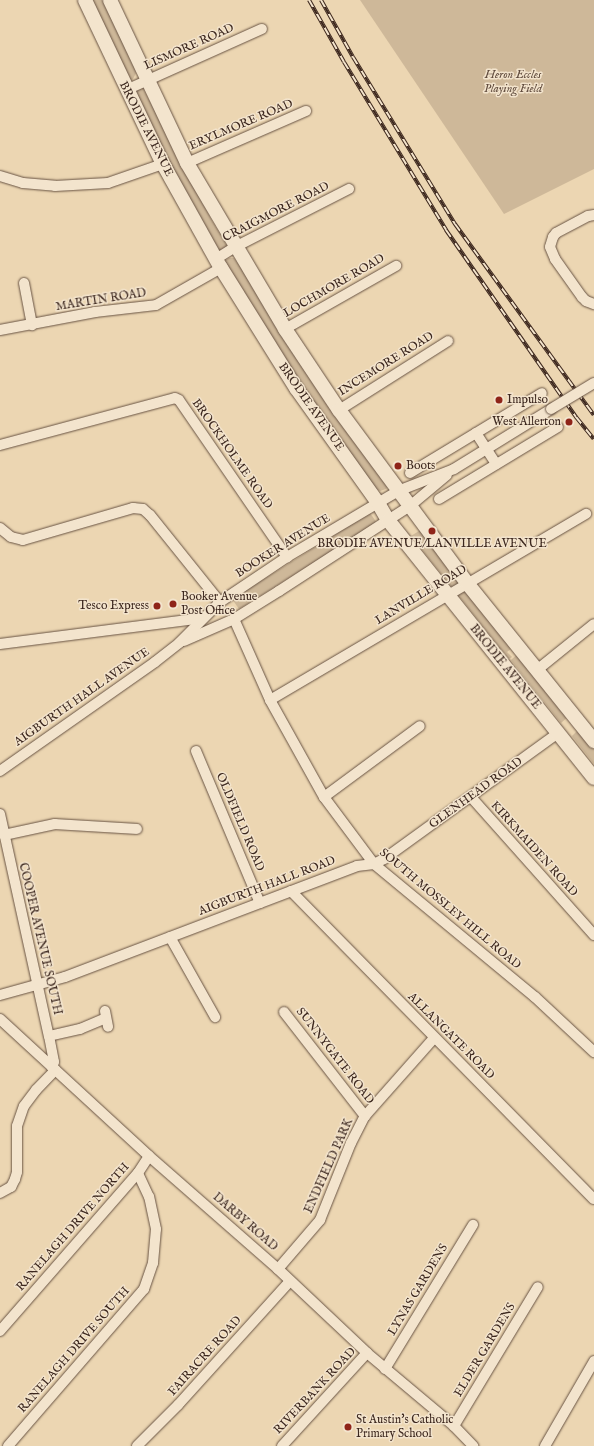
<!DOCTYPE html>
<style>
body{margin:0}
#map{position:relative;width:594px;height:1446px;overflow:hidden;background:#ecd6b2;font-family:"IM FELL English",serif}
div>[style]{position:absolute}
[style*='--x']{left:calc(var(--x)*1px);top:calc(var(--y)*1px);width:calc(var(--w)*1px);rotate:calc(var(--a)*1deg)}
.green>*{inset:0;background:#ceb899}
.roads{filter:drop-shadow(0 0 1px #685343) drop-shadow(0 0 1px #685343)}
.street>*{height:10px;margin:-5px;padding:0 5px;transform-origin:5px;border-radius:5px;background:#f3e4cd}
.secondary>*{height:14px;margin:-7px;padding:0 7px;transform-origin:7px;border-radius:7px;background:#f3e4cd}
.rail>*{height:4px;margin-top:-2px;transform-origin:0;background:repeating-linear-gradient(90deg,#f3e4cd 0 8px,#3c271e 0 16px);box-sizing:border-box;border-block:1px solid #3c271e}
.bridges{filter:drop-shadow(0 0 1px #685343) drop-shadow(0 0 1px #685343)}
.street-bridge>*{height:10px;margin:-5px;padding:0 5px;transform-origin:5px;border-radius:5px;background:#f3e4cd}
.dots>*{width:11px;height:11px;translate:-50% -50%;box-sizing:border-box;border:2px solid #f3e4cd;border-radius:50%}
span{translate:-50% -50%;white-space:nowrap;text-align:center;line-height:1.15;-webkit-text-stroke:3px #f3e4cd;paint-order:stroke}
.street-label{font-size:12px;color:#3c271e}
.park-label{font-size:12px;color:#604b3d;font-style:italic}
.poi-label{font-size:12px;color:#3c271e}
.left{translate:0 -50%;text-align:left}
.right{translate:-100% -50%;text-align:right}
</style>
<div id="map">
<div class="green">
<div style="clip-path:polygon(90px 0,103px 0,134px 66px,136px 73px,133px 79px,129px 81px)"></div>
<div style="clip-path:polygon(360px 0,594px 0,594px 169px,504px 214px)"></div>
<div style="clip-path:polygon(143px 88px,211px 219px,227px 246px,227px 249px,218px 251px,185px 195px,135px 91px)"></div>
<div style="clip-path:polygon(229px 258px,234px 258px,240px 266px,388px 487px,386px 489px,380px 491px,375px 488px,295px 376px,248px 303px,225px 261px)"></div>
<div style="clip-path:polygon(370px 513px,377px 523px,239px 609px,232px 599px)"></div>
<div style="clip-path:polygon(422px 529px,462px 581px,454px 587px,451px 586px,411px 536px)"></div>
<div style="clip-path:polygon(466px 588px,512px 648px,507px 652px,512px 657px,509px 659px,459px 596px,458px 594px)"></div>
<div style="clip-path:polygon(520px 652px,570px 715px,561px 723px,511px 660px)"></div>
<div style="clip-path:polygon(580px 728px,594px 746px,594px 764px,572px 736px)"></div>
</div>
<div class="roads">
<div class="street">
<div style="--x:126;--y:90;--w:149;--a:-24.2"></div>
<div style="--x:187;--y:163;--w:130;--a:-23.6"></div>
<div style="--x:0;--y:176;--w:24;--a:17"></div>
<div style="--x:23;--y:183;--w:32;--a:5"></div>
<div style="--x:55;--y:186;--w:53;--a:-3.2"></div>
<div style="--x:108;--y:183;--w:58;--a:-19.1"></div>
<div style="--x:594;--y:215;--w:6;--a:171"></div>
<div style="--x:588;--y:216;--w:36;--a:152"></div>
<div style="--x:556;--y:233;--w:5;--a:127"></div>
<div style="--x:553;--y:237;--w:10;--a:107"></div>
<div style="--x:550;--y:247;--w:13;--a:67"></div>
<div style="--x:555;--y:259;--w:47;--a:54.6"></div>
<div style="--x:582;--y:297;--w:6;--a:45"></div>
<div style="--x:586;--y:301;--w:9;--a:21"></div>
<div style="--x:216;--y:259;--w:22;--a:-32"></div>
<div style="--x:235;--y:247;--w:128;--a:-27"></div>
<div style="--x:24;--y:283;--w:43;--a:79.2"></div>
<div style="--x:285;--y:329;--w:128;--a:-29.6"></div>
<div style="--x:0;--y:330;--w:97;--a:-10.7"></div>
<div style="--x:95;--y:312;--w:61;--a:-6.5"></div>
<div style="--x:156;--y:305;--w:75;--a:-29.6"></div>
<div style="--x:339;--y:410;--w:129;--a:-32.3"></div>
<div style="--x:476;--y:433;--w:37;--a:57"></div>
<div style="--x:0;--y:445;--w:181;--a:-15"></div>
<div style="--x:175;--y:398;--w:4;--a:27"></div>
<div style="--x:179;--y:400;--w:191;--a:55.5"></div>
<div style="--x:410;--y:473;--w:154;--a:-31.2"></div>
<div style="--x:439;--y:499;--w:139;--a:-31.2"></div>
<div style="--x:0;--y:528;--w:14;--a:39"></div>
<div style="--x:11;--y:537;--w:12;--a:14"></div>
<div style="--x:23;--y:540;--w:115;--a:-16.2"></div>
<div style="--x:133;--y:508;--w:10;--a:6"></div>
<div style="--x:143;--y:509;--w:9;--a:41"></div>
<div style="--x:150;--y:515;--w:112;--a:51.2"></div>
<div style="--x:234;--y:619;--w:89;--a:66"></div>
<div style="--x:270;--y:700;--w:111;--a:60.9"></div>
<div style="--x:324;--y:797;--w:84;--a:53.3"></div>
<div style="--x:374;--y:864;--w:209;--a:39.6"></div>
<div style="--x:535;--y:997;--w:81;--a:43"></div>
<div style="--x:184;--y:641;--w:55;--a:-23.7"></div>
<div style="--x:234;--y:619;--w:53;--a:-31.9"></div>
<div style="--x:279;--y:591;--w:156;--a:-33"></div>
<div style="--x:410;--y:506;--w:48;--a:-40"></div>
<div style="--x:0;--y:644;--w:205;--a:-7.3"></div>
<div style="--x:537;--y:670;--w:73;--a:-38.9"></div>
<div style="--x:270;--y:700;--w:367;--a:-30.5"></div>
<div style="--x:196;--y:751;--w:165;--a:67.2"></div>
<div style="--x:0;--y:771;--w:189;--a:-35.1"></div>
<div style="--x:155;--y:662;--w:31;--a:-38"></div>
<div style="--x:179;--y:643;--w:58;--a:-45"></div>
<div style="--x:220;--y:602;--w:81;--a:-33.9"></div>
<div style="--x:287;--y:557;--w:129;--a:-30.7"></div>
<div style="--x:398;--y:491;--w:60;--a:-21.4"></div>
<div style="--x:454;--y:469;--w:114;--a:-31.7"></div>
<div style="--x:324;--y:797;--w:119;--a:-36.5"></div>
<div style="--x:471;--y:797;--w:185;--a:48.3"></div>
<div style="--x:0;--y:814;--w:227;--a:77.6"></div>
<div style="--x:49;--y:1036;--w:26;--a:79"></div>
<div style="--x:54;--y:1062;--w:6;--a:108"></div>
<div style="--x:4;--y:835;--w:52;--a:-12.2"></div>
<div style="--x:55;--y:824;--w:82;--a:3.5"></div>
<div style="--x:291;--y:891;--w:432;--a:45.5"></div>
<div style="--x:170;--y:937;--w:92;--a:60.6"></div>
<div style="--x:0;--y:995;--w:67;--a:-15.5"></div>
<div style="--x:65;--y:977;--w:312;--a:-20.8"></div>
<div style="--x:357;--y:866;--w:17;--a:-7"></div>
<div style="--x:374;--y:864;--w:11;--a:-27"></div>
<div style="--x:384;--y:859;--w:215;--a:-35.9"></div>
<div style="--x:105;--y:1011;--w:16;--a:79"></div>
<div style="--x:284;--y:1012;--w:132;--a:52.1"></div>
<div style="--x:0;--y:1019;--w:202;--a:42.6"></div>
<div style="--x:149;--y:1156;--w:171;--a:41.2"></div>
<div style="--x:278;--y:1269;--w:122;--a:43.3"></div>
<div style="--x:367;--y:1353;--w:114;--a:40"></div>
<div style="--x:454;--y:1426;--w:28;--a:46"></div>
<div style="--x:49;--y:1036;--w:32;--a:-13"></div>
<div style="--x:80;--y:1029;--w:28;--a:-23"></div>
<div style="--x:0;--y:1193;--w:13;--a:-29"></div>
<div style="--x:11;--y:1187;--w:9;--a:-63"></div>
<div style="--x:15;--y:1179;--w:7;--a:-74"></div>
<div style="--x:17;--y:1172;--w:46;--a:-90"></div>
<div style="--x:17;--y:1126;--w:21;--a:-71"></div>
<div style="--x:24;--y:1106;--w:20;--a:-53"></div>
<div style="--x:36;--y:1090;--w:28;--a:-46"></div>
<div style="--x:278;--y:1269;--w:65;--a:-49.4"></div>
<div style="--x:320;--y:1220;--w:83;--a:-68.1"></div>
<div style="--x:351;--y:1143;--w:30;--a:-63"></div>
<div style="--x:365;--y:1116;--w:104;--a:-48.5"></div>
<div style="--x:0;--y:1331;--w:210;--a:-48.9"></div>
<div style="--x:138;--y:1173;--w:20;--a:-57"></div>
<div style="--x:385;--y:1369;--w:169;--a:-58.6"></div>
<div style="--x:454;--y:1426;--w:162;--a:-58.9"></div>
<div style="--x:8;--y:1446;--w:208;--a:-49.1"></div>
<div style="--x:144;--y:1289;--w:28;--a:-71"></div>
<div style="--x:153;--y:1263;--w:34;--a:-85"></div>
<div style="--x:156;--y:1229;--w:33;--a:-102"></div>
<div style="--x:149;--y:1197;--w:26;--a:-115"></div>
<div style="--x:137;--y:1446;--w:58;--a:-45"></div>
<div style="--x:178;--y:1405;--w:167;--a:-47.9"></div>
<div style="--x:282;--y:1446;--w:126;--a:-47.6"></div>
<div style="--x:545;--y:1446;--w:98;--a:-60"></div>
</div>
<div class="secondary">
<div style="--x:85;--y:0;--w:182;--a:64.6"></div>
<div style="--x:163;--y:164;--w:119;--a:60.9"></div>
<div style="--x:221;--y:268;--w:142;--a:58"></div>
<div style="--x:296;--y:388;--w:141;--a:54.5"></div>
<div style="--x:378;--y:503;--w:20;--a:60"></div>
<div style="--x:388;--y:520;--w:330;--a:51.4"></div>
<div style="--x:110;--y:0;--w:180;--a:64.7"></div>
<div style="--x:187;--y:163;--w:193;--a:59.4"></div>
<div style="--x:285;--y:329;--w:97;--a:56.3"></div>
<div style="--x:339;--y:410;--w:215;--a:53.5"></div>
<div style="--x:467;--y:583;--w:203;--a:51.2"></div>
</div>
</div>
<div class="rail">
<div style="--x:309;--y:0;--w:71;--a:60.6"></div>
<div style="--x:344;--y:62;--w:197;--a:58.7"></div>
<div style="--x:446;--y:230;--w:228;--a:55.2"></div>
<div style="--x:576;--y:417;--w:28;--a:51"></div>
<div style="--x:321;--y:0;--w:65;--a:60.7"></div>
<div style="--x:353;--y:57;--w:196;--a:58.6"></div>
<div style="--x:455;--y:224;--w:236;--a:54"></div>
</div>
<div class="bridges">
<div class="street-bridge">
<div style="--x:551;--y:409;--w:50;--a:-31.2"></div>
</div>
</div>
<div class="dots">
<div style="left:499px;top:400px;background:#8f2418"></div>
<div style="left:569px;top:422px;background:#8f2418"></div>
<div style="left:398px;top:466px;background:#8f2418"></div>
<div style="left:432px;top:531px;background:#8f2418"></div>
<div style="left:173px;top:604px;background:#8f2418"></div>
<div style="left:157px;top:606px;background:#8f2418"></div>
<div style="left:348px;top:1427px;background:#8f2418"></div>
</div>
<div class="street-label">
<span style="left:189px;top:47px;rotate:-24deg">LISMORE ROAD</span>
<span style="left:241px;top:125px;rotate:-23deg">ERYLMORE ROAD</span>
<span style="left:146px;top:129px;rotate:63deg">BRODIE AVENUE</span>
<span style="left:276px;top:212px;rotate:-27deg">CRAIGMORE ROAD</span>
<span style="left:334px;top:286px;rotate:-30deg">LOCHMORE ROAD</span>
<span style="left:101px;top:300px;rotate:-9deg">MARTIN ROAD</span>
<span style="left:386px;top:364px;rotate:-32deg">INCEMORE ROAD</span>
<span style="left:311px;top:407px;rotate:55deg">BRODIE AVENUE</span>
<span style="left:232px;top:454px;rotate:55deg">BROCKHOLME ROAD</span>
<span style="left:283px;top:546px;rotate:-32deg">BOOKER AVENUE</span>
<span style="left:421px;top:595px;rotate:-31deg">LANVILLE ROAD</span>
<span style="left:505px;top:667px;rotate:51deg">BRODIE AVENUE</span>
<span style="left:82px;top:697px;rotate:-35deg">AIGBURTH HALL AVENUE</span>
<span style="left:476px;top:793px;rotate:-36deg">GLENHEAD ROAD</span>
<span style="left:240px;top:822px;rotate:67deg">OLDFIELD ROAD</span>
<span style="left:534px;top:849px;rotate:48deg">KIRKMAIDEN ROAD</span>
<span style="left:267px;top:886px;rotate:-21deg">AIGBURTH HALL ROAD</span>
<span style="left:450px;top:909px;rotate:40deg">SOUTH MOSSLEY HILL ROAD</span>
<span style="left:40px;top:939px;rotate:77deg">COOPER AVENUE SOUTH</span>
<span style="left:451px;top:1036px;rotate:45deg">ALLANGATE ROAD</span>
<span style="left:335px;top:1056px;rotate:52deg">SUNNYGATE ROAD</span>
<span style="left:329px;top:1166px;rotate:-66deg">ENDFIELD PARK</span>
<span style="left:245px;top:1222px;rotate:41deg">DARBY ROAD</span>
<span style="left:73px;top:1227px;rotate:-49deg">RANELAGH DRIVE NORTH</span>
<span style="left:418px;top:1290px;rotate:-59deg">LYNAS GARDENS</span>
<span style="left:74px;top:1350px;rotate:-49deg">RANELAGH DRIVE SOUTH</span>
<span style="left:485px;top:1350px;rotate:-59deg">ELDER GARDENS</span>
<span style="left:205px;top:1356px;rotate:-48deg">FAIRACRE ROAD</span>
<span style="left:315px;top:1391px;rotate:-47deg">RIVERBANK ROAD</span>
</div>
<div class="park-label">
<span style="left:513px;top:82px">Heron Eccles<br>Playing Field</span>
</div>
<div class="poi-label">
<span class="left" style="left:507px;top:400px">Impulso</span>
<span class="right" style="left:561px;top:422px">West Allerton</span>
<span class="left" style="left:406px;top:466px">Boots</span>
<span style="left:432px;top:544px">BRODIE AVENUE/LANVILLE AVENUE</span>
<span class="left" style="left:181px;top:604px">Booker Avenue<br>Post Office</span>
<span class="right" style="left:149px;top:606px">Tesco Express</span>
<span class="left" style="left:356px;top:1427px">St Austin's Catholic<br>Primary School</span>
</div>
</div>
